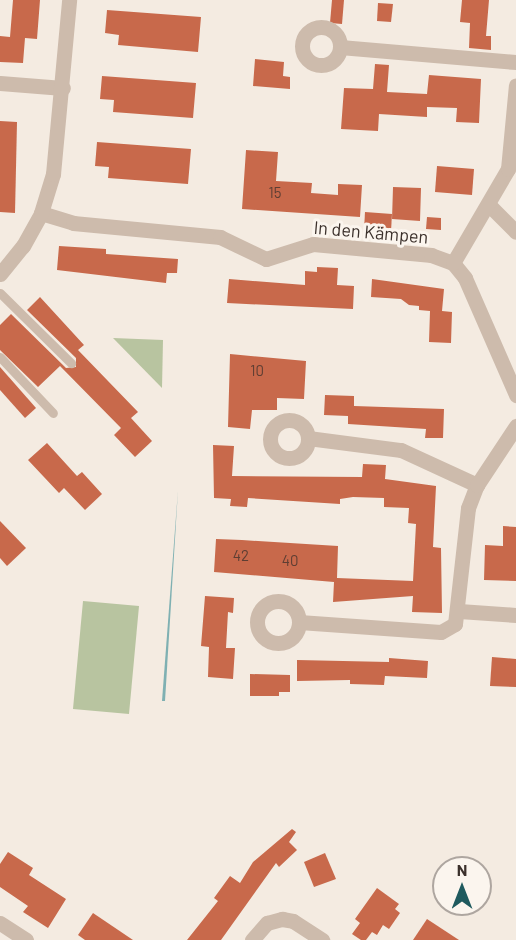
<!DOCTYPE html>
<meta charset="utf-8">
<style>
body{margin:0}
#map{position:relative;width:516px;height:940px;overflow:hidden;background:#f4ebe1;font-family:Barlow,sans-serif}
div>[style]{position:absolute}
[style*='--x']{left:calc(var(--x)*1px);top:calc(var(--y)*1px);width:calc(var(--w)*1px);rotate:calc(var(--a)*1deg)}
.green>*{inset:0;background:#b8c4a0}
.water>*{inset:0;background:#7fb0b2}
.building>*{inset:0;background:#c8694b}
.lane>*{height:9px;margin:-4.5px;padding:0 4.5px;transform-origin:4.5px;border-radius:4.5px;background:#cdbbac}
.street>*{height:15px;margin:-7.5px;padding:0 7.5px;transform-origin:7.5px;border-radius:7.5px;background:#cdbbac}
.street>.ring{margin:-7.5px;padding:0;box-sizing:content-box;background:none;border:15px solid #cdbbac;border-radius:50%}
span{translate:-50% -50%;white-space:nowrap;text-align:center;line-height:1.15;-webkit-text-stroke:6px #fbf5ee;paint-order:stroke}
.number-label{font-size:15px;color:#5e3e33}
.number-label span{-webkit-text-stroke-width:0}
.street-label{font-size:18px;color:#3b302b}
.north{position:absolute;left:432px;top:856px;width:60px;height:60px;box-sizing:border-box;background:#fbf5ee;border:2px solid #aea6a0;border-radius:50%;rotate:0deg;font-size:16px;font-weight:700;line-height:24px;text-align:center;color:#3b302b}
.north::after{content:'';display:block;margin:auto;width:21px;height:27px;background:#1f5a5e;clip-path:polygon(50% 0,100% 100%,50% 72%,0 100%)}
</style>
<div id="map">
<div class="green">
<div style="clip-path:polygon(113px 338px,163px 340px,162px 388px)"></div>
<div style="clip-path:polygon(83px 601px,139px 606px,129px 714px,73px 709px)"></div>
</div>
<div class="water">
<div style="clip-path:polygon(178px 490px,165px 701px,162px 701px)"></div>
</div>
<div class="building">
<div style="clip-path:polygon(13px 0,40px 0,37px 39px,25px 38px,23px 63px,0 62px,0 36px,10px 37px)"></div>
<div style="clip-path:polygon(332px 0,344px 0,342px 24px,330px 23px)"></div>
<div style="clip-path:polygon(462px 0,489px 0,486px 36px,491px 36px,491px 50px,469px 48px,470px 23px,460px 22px)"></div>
<div style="clip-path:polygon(378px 3px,393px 4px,391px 22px,377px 21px)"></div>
<div style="clip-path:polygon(107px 10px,201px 17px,198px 52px,118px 45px,119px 35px,105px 33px)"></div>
<div style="clip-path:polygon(255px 59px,284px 62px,283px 76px,290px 77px,290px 89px,253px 86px)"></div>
<div style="clip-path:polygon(375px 64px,389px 65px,387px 92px,427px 94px,429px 75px,481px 79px,479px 123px,456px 122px,457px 108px,427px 107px,427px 117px,379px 114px,378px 131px,341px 129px,344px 88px,373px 89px)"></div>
<div style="clip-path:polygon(102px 76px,196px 83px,193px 118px,113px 112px,114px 100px,100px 99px)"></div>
<div style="clip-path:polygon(0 121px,17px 122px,15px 213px,0 212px)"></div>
<div style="clip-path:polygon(97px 142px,191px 149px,188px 184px,108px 178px,109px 167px,95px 166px)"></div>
<div style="clip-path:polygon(246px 150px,278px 152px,276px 181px,312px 183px,311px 193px,338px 195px,338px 184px,362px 185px,360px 217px,242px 209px)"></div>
<div style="clip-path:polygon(437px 166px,474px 169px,472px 195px,435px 192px)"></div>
<div style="clip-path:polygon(393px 187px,421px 188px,420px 221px,392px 219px)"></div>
<div style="clip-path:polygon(365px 212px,392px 214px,391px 231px,364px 230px)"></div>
<div style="clip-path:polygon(427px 217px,441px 218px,441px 230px,426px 229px)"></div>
<div style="clip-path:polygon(59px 246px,106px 249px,106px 254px,178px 259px,177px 273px,167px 273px,166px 283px,57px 270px)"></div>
<div style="clip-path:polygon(317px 267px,338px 268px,337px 285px,354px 286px,353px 309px,227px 303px,229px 279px,305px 285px,305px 271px,317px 272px)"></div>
<div style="clip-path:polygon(372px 279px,444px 289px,442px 311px,452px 312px,451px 343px,429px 342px,430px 311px,419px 310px,419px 306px,409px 305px,401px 299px,371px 297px)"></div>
<div style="clip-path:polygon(40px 297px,84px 345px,78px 350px,138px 412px,131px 418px,152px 441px,135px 457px,114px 435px,121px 428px,60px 366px,38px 387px,0 350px,0 325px,11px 314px,66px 368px,76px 367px,76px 358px,27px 310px)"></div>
<div style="clip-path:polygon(230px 354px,306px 361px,304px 399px,277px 398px,277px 410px,252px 410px,250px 429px,228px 427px)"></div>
<div style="clip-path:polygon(0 367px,36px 408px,25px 418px,0 390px)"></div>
<div style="clip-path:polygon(325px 395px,354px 396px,354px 406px,444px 409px,443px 438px,425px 438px,426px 429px,348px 424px,348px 416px,324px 415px)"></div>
<div style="clip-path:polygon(47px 443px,77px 476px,82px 472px,102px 494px,85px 510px,64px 488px,59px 493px,28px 460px)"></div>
<div style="clip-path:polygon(213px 445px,234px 446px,232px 476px,362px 477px,363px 464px,386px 465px,385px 479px,436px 486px,433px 547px,441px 548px,442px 613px,412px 612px,413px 596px,333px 602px,334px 582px,214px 572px,216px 539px,242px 540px,338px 546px,337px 578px,413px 581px,416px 524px,408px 523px,409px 508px,384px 507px,384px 498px,353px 497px,340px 499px,340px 504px,248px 498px,247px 507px,230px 506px,231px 499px,214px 498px)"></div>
<div style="clip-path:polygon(0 521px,26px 548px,7px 566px,0 558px)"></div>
<div style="clip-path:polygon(503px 526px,516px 527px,516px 581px,484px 580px,485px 545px,503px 546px)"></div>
<div style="clip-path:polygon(205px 596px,234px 598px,233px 613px,228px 612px,226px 648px,235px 648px,233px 679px,208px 677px,209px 647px,201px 646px)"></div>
<div style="clip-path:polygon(492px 657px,516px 659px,516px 687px,490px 686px)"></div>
<div style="clip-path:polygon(389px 658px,428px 661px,427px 678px,385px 676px,384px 685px,350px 684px,350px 680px,297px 681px,297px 660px,389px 662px)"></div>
<div style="clip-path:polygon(250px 674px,290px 675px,290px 692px,279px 692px,279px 696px,250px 696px)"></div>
<div style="clip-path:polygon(292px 829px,296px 832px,289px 842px,297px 850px,279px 867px,276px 863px,221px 940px,187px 940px,218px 901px,214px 898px,230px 876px,240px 883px,253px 862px)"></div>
<div style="clip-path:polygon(8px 852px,33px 868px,29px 875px,66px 899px,48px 928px,23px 912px,28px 906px,0 887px,0 864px)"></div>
<div style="clip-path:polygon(325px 853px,336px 879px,314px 887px,304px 862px)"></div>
<div style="clip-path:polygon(377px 888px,399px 904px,395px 909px,400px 913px,389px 929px,383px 925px,377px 935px,372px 932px,366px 940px,361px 940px,352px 934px,360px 923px,355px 919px)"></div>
<div style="clip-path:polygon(93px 913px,133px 940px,85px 940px,78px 935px)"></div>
<div style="clip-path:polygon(427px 919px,459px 940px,413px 940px)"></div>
</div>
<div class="lane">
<div style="--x:0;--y:293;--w:100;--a:44.6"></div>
<div style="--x:0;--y:357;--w:77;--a:46.6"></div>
</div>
<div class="street">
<div class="ring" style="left:302px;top:27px;width:23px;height:23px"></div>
<div style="--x:340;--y:47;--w:177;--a:4.9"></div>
<div style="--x:0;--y:83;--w:63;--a:4.5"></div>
<div style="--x:489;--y:205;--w:38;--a:45"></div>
<div style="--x:41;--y:213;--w:34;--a:17"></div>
<div style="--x:73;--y:223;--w:148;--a:5.4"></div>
<div style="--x:220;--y:237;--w:51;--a:25.6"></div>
<div style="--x:266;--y:259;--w:49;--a:-17.7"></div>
<div style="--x:313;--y:244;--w:119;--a:5.3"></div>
<div style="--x:431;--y:255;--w:23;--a:20"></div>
<div style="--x:453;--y:263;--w:19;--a:51"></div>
<div style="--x:465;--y:278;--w:128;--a:66.4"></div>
<div style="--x:453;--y:263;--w:109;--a:-59.7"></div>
<div style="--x:508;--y:169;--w:84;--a:-84.6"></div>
<div style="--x:0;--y:274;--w:36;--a:-51"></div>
<div style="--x:23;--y:246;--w:38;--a:-61"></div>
<div style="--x:41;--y:213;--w:41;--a:-72.9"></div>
<div style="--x:53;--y:174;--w:175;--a:-84.7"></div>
<div class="ring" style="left:270px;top:420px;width:23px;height:23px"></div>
<div style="--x:308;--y:438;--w:94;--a:7.4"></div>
<div style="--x:401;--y:450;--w:84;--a:24.7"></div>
<div class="ring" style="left:257px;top:601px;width:27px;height:27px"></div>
<div style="--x:459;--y:611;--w:57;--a:4"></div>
<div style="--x:299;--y:622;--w:142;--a:4"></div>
<div style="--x:441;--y:632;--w:16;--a:-30"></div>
<div style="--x:455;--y:624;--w:117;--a:-83.6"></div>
<div style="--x:468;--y:508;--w:25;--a:-69"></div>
<div style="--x:477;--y:485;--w:71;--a:-56.5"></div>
<div style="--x:0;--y:923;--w:31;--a:33"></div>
<div style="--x:252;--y:940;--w:23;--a:-49"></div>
<div style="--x:267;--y:923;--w:16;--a:-15"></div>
<div style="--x:282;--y:919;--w:11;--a:10"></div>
<div style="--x:293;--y:921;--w:35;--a:33"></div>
</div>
<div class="number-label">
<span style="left:275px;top:193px">15</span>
<span style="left:257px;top:371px">10</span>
<span style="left:241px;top:556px">42</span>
<span style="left:290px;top:561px">40</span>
</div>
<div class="street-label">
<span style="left:371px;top:232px;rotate:5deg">In den Kämpen</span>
</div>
<div class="north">N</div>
</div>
